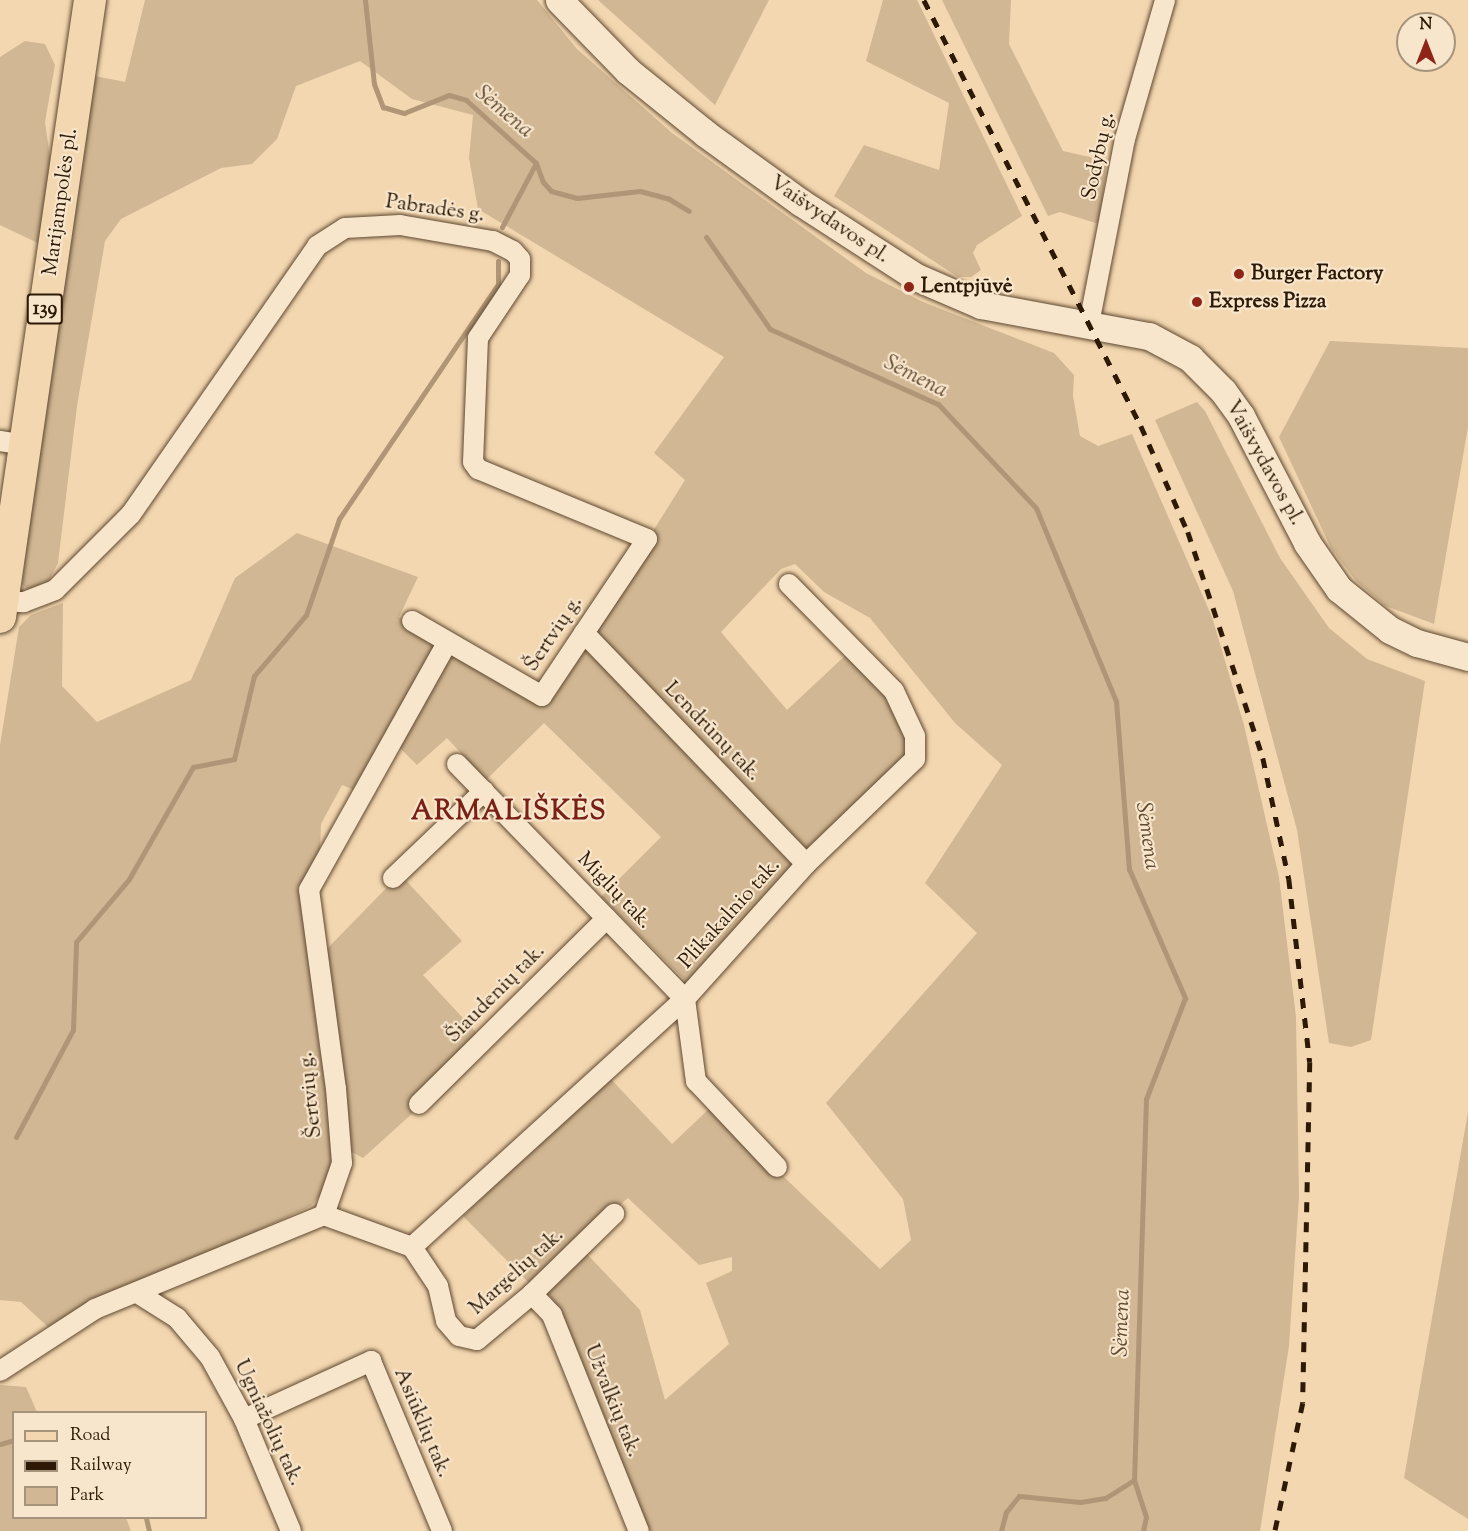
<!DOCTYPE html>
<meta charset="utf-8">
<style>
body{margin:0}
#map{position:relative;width:1468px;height:1531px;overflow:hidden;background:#f3d7b0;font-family:"Sorts Mill Goudy",serif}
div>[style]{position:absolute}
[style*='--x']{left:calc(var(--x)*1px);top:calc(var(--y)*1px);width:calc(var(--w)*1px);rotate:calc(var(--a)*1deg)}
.green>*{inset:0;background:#d1b793}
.stream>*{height:5px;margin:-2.5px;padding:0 2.5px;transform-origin:2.5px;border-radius:2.5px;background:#b09676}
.roads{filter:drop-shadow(0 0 2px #5e4830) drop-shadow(0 0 2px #5e4830)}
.minor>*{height:20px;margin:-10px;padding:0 10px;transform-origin:10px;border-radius:10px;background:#f7e5cc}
.secondary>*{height:27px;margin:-13.5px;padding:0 13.5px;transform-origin:13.5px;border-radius:13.5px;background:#f7e5cc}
.primary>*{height:32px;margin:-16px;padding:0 16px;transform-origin:16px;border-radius:16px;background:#f3d7b0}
.rail>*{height:4.5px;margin-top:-2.25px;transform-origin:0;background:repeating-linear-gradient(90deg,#2d1905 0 10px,transparent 0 20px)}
.dots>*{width:16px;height:16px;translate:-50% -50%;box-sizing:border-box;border:3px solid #f7e5cc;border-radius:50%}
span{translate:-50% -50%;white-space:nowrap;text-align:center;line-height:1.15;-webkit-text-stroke:4.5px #f7e5cc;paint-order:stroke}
.shield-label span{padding:2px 4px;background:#f7e5cc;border:2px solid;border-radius:4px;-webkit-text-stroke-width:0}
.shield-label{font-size:20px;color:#2d1905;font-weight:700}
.street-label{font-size:21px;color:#2d1905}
.poi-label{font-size:21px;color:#2d1905;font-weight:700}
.left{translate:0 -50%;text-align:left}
.water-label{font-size:22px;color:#614b32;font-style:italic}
.district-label{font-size:27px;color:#7a1f14;font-weight:700;letter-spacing:1.5px}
.legend{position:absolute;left:12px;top:1411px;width:195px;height:108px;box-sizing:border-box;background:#f7e5cc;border:2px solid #a6937c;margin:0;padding:8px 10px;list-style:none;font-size:18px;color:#2d1905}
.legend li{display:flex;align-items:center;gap:12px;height:30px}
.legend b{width:30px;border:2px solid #a6937c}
.north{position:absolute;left:1396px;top:12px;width:60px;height:60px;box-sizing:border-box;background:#f7e5cc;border:2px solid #a6937c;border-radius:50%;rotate:0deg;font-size:16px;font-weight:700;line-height:24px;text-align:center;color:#2d1905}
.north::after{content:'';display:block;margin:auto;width:21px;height:27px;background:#8f2418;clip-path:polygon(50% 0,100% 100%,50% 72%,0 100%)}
</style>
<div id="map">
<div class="green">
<div style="clip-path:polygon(145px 0,537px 0,577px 49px,672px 133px,866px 273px,923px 302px,1054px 353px,1074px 375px,1073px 396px,1080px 436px,1098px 446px,1132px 434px,1212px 617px,1244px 725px,1279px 877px,1296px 1017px,1299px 1197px,1289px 1346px,1260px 1531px,649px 1531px,563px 1318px,546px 1289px,586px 1253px,640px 1310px,665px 1400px,729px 1344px,706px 1283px,732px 1271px,732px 1257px,699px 1265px,628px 1198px,529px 1283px,463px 1216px,609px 1077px,672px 1144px,711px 1107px,880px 1269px,911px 1240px,903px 1199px,826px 1103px,977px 933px,925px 883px,1002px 765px,955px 723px,870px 618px,824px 592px,795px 564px,781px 569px,721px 632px,787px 710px,848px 653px,890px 694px,910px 738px,910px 757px,687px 982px,601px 897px,661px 837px,544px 723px,486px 780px,447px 738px,417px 765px,397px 745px,450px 650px,546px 702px,685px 480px,654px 453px,724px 357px,478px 209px,469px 158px,473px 115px,412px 99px,360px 61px,296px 86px,277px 139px,252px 164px,221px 168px,121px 219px,105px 241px,77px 406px,58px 563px,48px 582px,30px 592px,22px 584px,55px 326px,95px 76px,125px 82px)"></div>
<div style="clip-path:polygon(598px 0,769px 0,715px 105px)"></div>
<div style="clip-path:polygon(883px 0,917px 0,1022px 216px,977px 245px,973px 253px,981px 270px,971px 277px,958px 277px,834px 196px,864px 145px,939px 170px,949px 103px,866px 61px)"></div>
<div style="clip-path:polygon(942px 0,1011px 0,1009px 44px,1063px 151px,1107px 161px,1099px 224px,1060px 212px,1048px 216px)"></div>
<div style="clip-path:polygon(25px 41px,45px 44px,55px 65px,45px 122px,51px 165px,40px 244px,0 225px,0 57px)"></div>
<div style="clip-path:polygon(1330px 341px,1468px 348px,1468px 427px,1434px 624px,1386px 606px,1356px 581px,1331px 548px,1279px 437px)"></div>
<div style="clip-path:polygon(1197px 402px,1205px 411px,1280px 558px,1329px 628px,1367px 659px,1425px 681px,1371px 1040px,1351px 1047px,1329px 1043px,1297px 830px,1233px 591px,1155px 420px)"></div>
<div style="clip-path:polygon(297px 533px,418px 577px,399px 617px,434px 643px,433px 652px,354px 790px,342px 785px,321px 824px,320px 852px,302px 883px,319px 1045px,336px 1133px,335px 1158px,326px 1188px,311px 1206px,48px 1327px,21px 1302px,0 1300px,0 745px,19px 627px,31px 615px,63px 603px,62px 686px,97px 722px,191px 680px,235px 578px)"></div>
<div style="clip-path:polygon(400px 874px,462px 941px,423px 975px,488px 1045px,363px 1158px,350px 1151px,322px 954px)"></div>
<div style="clip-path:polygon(1468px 1112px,1468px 1519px,1404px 1478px)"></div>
<div style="clip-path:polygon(0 1385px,26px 1387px,37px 1412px,14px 1412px,14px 1518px,126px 1518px,131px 1531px,0 1531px)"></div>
</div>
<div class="stream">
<div style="--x:365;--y:0;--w:84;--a:83.9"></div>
<div style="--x:374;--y:84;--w:25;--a:69"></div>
<div style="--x:383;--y:107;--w:22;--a:16"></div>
<div style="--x:404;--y:113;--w:48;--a:-21.8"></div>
<div style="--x:449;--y:95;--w:18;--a:16"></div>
<div style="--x:466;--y:100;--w:94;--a:42"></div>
<div style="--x:536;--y:163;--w:20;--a:70"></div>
<div style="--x:543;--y:182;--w:12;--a:48"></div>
<div style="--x:551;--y:191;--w:27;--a:15"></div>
<div style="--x:577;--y:198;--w:63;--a:-6.3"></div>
<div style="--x:640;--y:191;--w:30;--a:15"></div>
<div style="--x:669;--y:199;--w:23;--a:31"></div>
<div style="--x:502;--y:227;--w:72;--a:-62"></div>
<div style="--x:706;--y:237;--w:112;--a:55.2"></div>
<div style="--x:770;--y:329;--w:184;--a:24.1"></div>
<div style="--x:938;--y:404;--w:143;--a:46.7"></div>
<div style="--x:1036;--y:508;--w:209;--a:67.5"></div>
<div style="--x:1116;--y:701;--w:169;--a:85.6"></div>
<div style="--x:1129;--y:869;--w:141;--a:66.5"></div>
<div style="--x:1185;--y:998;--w:108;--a:111.1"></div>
<div style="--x:1146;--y:1099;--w:381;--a:91.8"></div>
<div style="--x:1134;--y:1480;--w:34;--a:148"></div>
<div style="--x:1105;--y:1498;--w:25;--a:171"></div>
<div style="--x:1080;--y:1502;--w:61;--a:-174.4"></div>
<div style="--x:1019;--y:1496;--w:21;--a:129"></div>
<div style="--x:1006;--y:1512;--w:20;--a:105"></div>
<div style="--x:16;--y:1137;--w:121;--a:-62"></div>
<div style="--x:73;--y:1030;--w:88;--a:-88"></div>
<div style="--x:76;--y:942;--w:82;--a:-49.9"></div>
<div style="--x:129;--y:879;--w:129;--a:-60.3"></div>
<div style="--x:193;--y:767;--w:42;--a:-11"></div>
<div style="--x:234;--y:759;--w:85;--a:-76.5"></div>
<div style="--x:254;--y:676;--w:80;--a:-49.6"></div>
<div style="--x:306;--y:615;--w:102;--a:-71"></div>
<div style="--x:339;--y:519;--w:284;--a:-55.9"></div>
<div style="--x:498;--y:284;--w:23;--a:-90"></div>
<div style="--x:0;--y:1444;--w:15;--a:-16"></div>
<div style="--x:1134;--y:1480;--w:39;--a:72"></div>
<div style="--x:1146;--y:1517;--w:14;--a:102"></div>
<div style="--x:146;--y:1518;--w:13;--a:77"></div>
</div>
<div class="roads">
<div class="minor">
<div style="--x:1089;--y:324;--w:188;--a:-79"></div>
<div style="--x:1125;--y:139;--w:145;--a:-73.9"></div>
<div style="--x:0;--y:441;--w:25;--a:9"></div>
<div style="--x:2;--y:601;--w:22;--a:3"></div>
<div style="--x:24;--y:602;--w:33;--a:-21"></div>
<div style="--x:55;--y:590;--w:107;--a:-45"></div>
<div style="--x:131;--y:514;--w:326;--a:-55.2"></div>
<div style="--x:317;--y:246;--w:33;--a:-33"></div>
<div style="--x:345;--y:228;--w:55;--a:-3.1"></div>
<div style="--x:400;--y:225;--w:94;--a:9.8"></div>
<div style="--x:493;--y:241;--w:22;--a:27"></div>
<div style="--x:513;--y:251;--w:11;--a:49"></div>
<div style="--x:520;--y:259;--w:16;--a:90"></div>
<div style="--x:520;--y:275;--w:76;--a:123.7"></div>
<div style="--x:478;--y:338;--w:124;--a:92.3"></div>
<div style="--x:473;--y:462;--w:9;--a:54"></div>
<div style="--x:478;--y:469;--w:183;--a:22.5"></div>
<div style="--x:647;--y:539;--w:189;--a:123.8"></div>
<div style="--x:542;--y:696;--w:150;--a:-150"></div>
<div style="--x:584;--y:633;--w:320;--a:46.1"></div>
<div style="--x:457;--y:764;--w:327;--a:45.9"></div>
<div style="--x:685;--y:999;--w:83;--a:82.4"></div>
<div style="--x:696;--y:1081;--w:118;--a:46.7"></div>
<div style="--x:393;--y:878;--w:126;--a:-43.7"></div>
<div style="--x:419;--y:1104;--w:264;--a:-44.7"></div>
<div style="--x:324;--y:1215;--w:94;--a:20"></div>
<div style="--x:412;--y:1247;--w:47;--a:56.3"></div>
<div style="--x:438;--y:1286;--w:36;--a:77"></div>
<div style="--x:446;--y:1321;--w:20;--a:49"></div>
<div style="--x:459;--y:1336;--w:18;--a:13"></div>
<div style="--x:477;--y:1340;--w:72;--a:-39.9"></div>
<div style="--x:532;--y:1294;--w:115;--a:-44.3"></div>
<div style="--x:412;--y:1247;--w:369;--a:-42.3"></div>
<div style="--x:685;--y:999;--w:181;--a:-48.1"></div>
<div style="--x:806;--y:864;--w:151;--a:-43.9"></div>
<div style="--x:915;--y:759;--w:23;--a:-90"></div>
<div style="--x:915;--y:736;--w:50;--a:-115"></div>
<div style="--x:894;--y:691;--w:150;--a:-134.5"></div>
<div style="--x:139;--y:1294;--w:45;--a:32.3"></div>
<div style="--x:177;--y:1318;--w:51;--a:49.8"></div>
<div style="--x:210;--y:1357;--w:71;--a:61.3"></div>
<div style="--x:244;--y:1419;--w:121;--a:67.2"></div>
<div style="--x:532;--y:1294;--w:29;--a:46"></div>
<div style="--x:552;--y:1315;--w:233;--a:68.1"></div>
<div style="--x:0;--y:1371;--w:113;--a:-33.1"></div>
<div style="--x:95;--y:1309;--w:248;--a:-22.3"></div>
<div style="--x:324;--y:1215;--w:55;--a:-70.9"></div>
<div style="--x:342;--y:1163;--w:74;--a:-94.6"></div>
<div style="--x:336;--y:1089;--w:201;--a:-97.7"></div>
<div style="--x:309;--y:890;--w:283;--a:-60.8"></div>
<div style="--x:244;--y:1419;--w:140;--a:-24.5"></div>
<div style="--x:371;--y:1361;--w:184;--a:67.3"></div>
</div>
<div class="secondary">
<div style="--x:559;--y:0;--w:99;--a:45.8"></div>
<div style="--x:628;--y:71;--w:100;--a:38.9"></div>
<div style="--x:706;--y:134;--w:116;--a:35.9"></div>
<div style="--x:800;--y:202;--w:138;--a:32.9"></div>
<div style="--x:916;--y:277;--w:71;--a:23.3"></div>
<div style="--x:981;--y:305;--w:171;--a:10.5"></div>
<div style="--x:1149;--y:336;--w:47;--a:28.2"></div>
<div style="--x:1190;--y:358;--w:47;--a:45"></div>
<div style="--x:1223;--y:391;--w:31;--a:54"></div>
<div style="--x:1241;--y:416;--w:143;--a:62.5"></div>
<div style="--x:1307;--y:543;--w:56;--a:55.2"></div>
<div style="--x:1339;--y:589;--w:65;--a:38.8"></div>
<div style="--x:1390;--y:630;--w:30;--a:26"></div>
<div style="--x:1417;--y:643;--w:53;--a:15.4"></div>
</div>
<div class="primary">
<div style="--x:0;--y:617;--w:624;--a:-81.7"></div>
</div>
</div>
<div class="rail">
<div style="--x:924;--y:0;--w:478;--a:63"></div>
<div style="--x:1141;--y:426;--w:116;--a:66.1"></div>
<div style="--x:1188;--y:532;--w:238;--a:71.6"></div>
<div style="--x:1263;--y:758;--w:124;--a:77.9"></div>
<div style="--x:1289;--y:879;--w:184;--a:83.5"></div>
<div style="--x:1310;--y:1062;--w:341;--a:91.2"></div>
<div style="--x:1303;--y:1403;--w:131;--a:102.3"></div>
</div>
<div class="dots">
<div style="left:1239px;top:274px;background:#8f2418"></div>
<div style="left:909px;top:287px;background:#8f2418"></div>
<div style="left:1197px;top:302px;background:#8f2418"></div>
</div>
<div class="shield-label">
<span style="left:45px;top:309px">139</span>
</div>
<div class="street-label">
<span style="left:1099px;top:156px;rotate:-78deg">Sodybų g.</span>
<span style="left:61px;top:202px;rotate:-82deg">Marijampolės pl.</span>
<span style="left:435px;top:209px;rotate:8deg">Pabradės g.</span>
<span style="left:829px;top:220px;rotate:34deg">Vaišvydavos pl.</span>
<span style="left:1264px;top:463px;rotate:61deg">Vaišvydavos pl.</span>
<span style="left:554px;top:634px;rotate:-56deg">Šertvių g.</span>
<span style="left:712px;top:732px;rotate:46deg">Lendrūnų tak.</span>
<span style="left:614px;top:891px;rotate:46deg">Miglių tak.</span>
<span style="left:730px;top:914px;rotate:-48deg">Plikakalnio tak.</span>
<span style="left:496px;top:994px;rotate:-45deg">Šiaudenių tak.</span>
<span style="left:311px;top:1095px;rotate:-96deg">Šertvių g.</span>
<span style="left:517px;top:1272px;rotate:-42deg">Margelių tak.</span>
<span style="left:612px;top:1401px;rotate:68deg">Užvalkių tak.</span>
<span style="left:268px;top:1423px;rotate:65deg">Ugniažolių tak.</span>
<span style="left:422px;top:1423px;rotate:67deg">Asiūklių tak.</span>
</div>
<div class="poi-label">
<span class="left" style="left:1251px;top:274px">Burger Factory</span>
<span class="left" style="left:921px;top:287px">Lentpjūvė</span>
<span class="left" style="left:1209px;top:302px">Express Pizza</span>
</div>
<div class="water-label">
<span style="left:503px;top:113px;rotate:40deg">Sėmena</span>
<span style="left:915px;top:378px;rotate:27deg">Sėmena</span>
<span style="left:1146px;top:836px;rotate:82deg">Sėmena</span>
<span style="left:1123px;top:1323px;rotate:-88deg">Sėmena</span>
</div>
<div class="district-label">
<span style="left:509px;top:813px">ARMALIŠKĖS</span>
</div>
<ul class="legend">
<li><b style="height:8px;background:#f3d7b0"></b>Road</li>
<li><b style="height:8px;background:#2d1905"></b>Railway</li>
<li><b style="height:16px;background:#d1b793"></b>Park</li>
</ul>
<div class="north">N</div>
</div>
